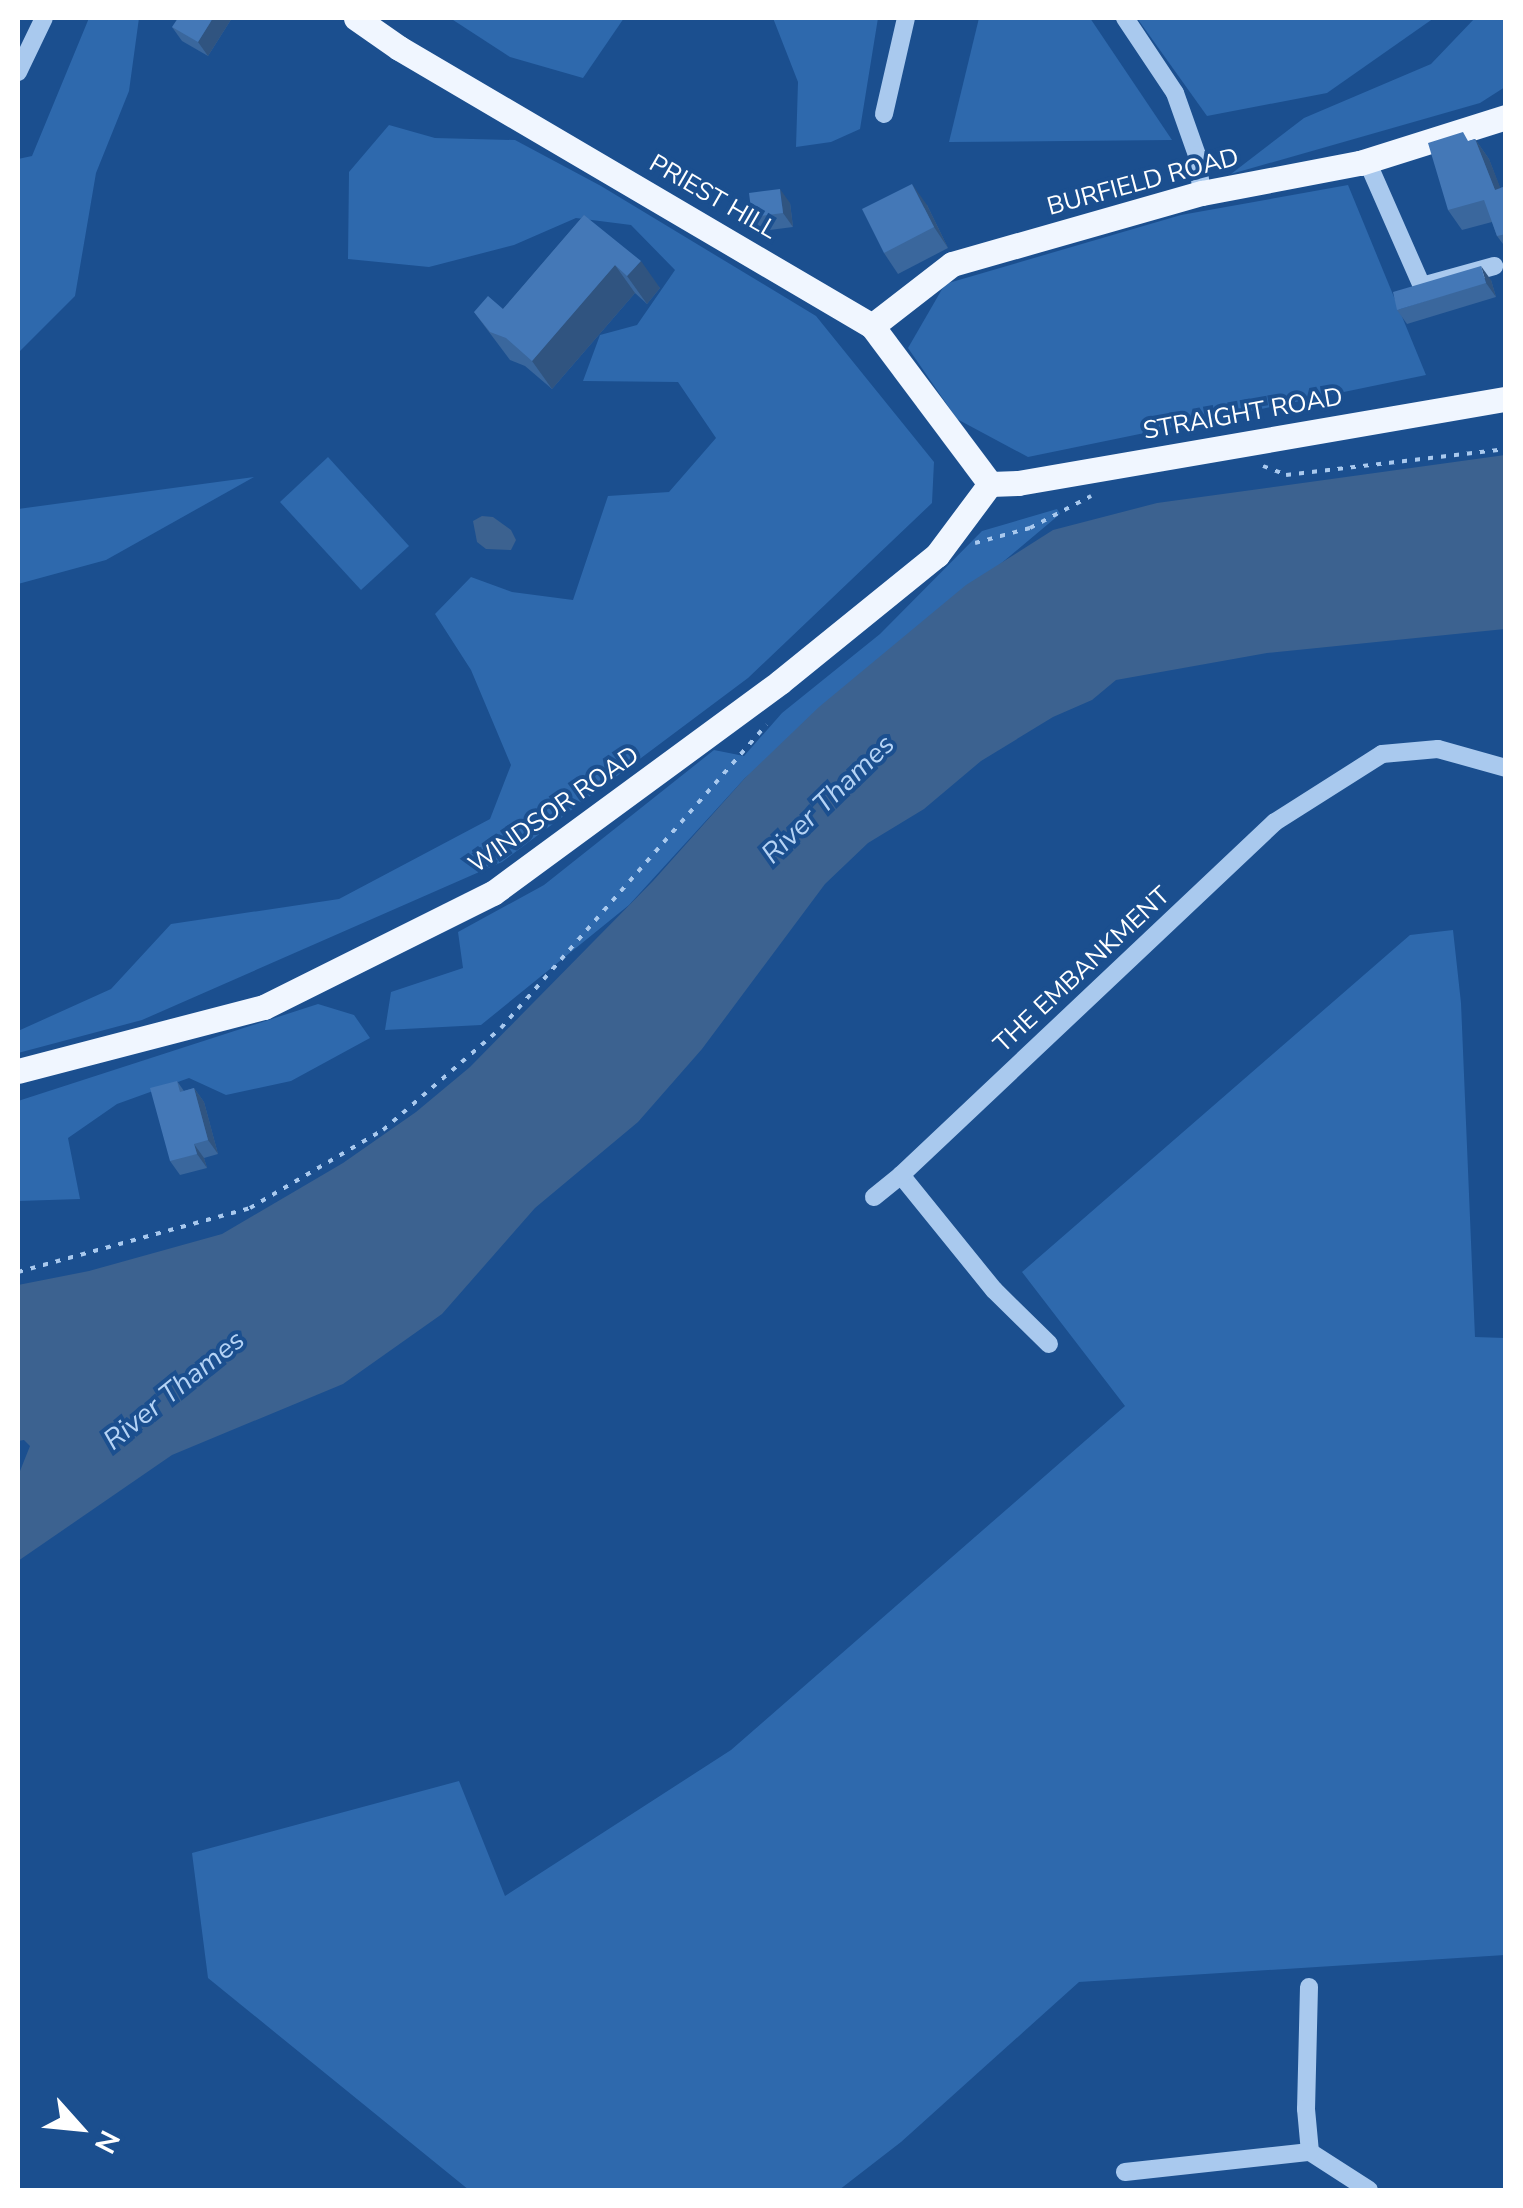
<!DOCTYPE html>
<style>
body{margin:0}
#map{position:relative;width:1523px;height:2208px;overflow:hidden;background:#1b4f8f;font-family:"Nunito Sans",sans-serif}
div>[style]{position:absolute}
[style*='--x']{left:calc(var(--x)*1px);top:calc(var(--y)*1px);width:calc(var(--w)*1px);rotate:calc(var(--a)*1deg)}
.green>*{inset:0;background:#2e69ad}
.water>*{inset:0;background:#3c6290}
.path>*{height:4px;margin-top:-2px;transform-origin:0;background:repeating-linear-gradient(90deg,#a9c9ee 0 5px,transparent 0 13px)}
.minor>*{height:18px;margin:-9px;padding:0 9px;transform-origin:9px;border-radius:9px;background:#a9c9ee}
.major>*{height:25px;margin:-12.5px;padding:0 12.5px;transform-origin:12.5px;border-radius:12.5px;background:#f0f6ff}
.wall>*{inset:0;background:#3a679d}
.shaded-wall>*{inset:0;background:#305480}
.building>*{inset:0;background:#4478b7}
span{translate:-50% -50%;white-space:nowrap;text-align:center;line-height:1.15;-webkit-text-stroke:8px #1b4f8f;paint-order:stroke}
.street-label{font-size:25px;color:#fff}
.water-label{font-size:28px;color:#b5d3f5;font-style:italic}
.frame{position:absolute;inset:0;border:20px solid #fff;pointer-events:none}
.north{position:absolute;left:30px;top:2078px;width:100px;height:100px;-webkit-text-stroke:8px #1b4f8f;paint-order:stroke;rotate:117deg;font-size:28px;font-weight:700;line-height:40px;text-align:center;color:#fff}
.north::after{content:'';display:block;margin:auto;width:35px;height:45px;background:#fff;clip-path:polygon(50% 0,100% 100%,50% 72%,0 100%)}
</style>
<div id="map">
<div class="green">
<div style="clip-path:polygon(89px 18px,139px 18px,129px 91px,96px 173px,75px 296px,18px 353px,18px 159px,32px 156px)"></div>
<div style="clip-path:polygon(450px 18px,624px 18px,583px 78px,510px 57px)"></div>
<div style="clip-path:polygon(773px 18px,878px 18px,860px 129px,831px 142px,796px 147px,798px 82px)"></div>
<div style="clip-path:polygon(979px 18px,1090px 18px,1172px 140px,949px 142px)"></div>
<div style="clip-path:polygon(1137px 18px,1434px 18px,1327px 93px,1207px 116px)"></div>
<div style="clip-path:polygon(1475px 18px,1505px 18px,1505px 87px,1480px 103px,1231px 174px,1304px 118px,1431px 64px)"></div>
<div style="clip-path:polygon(389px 125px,435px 138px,515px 140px,601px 186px,816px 316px,934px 462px,932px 503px,748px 678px,502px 862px,142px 1020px,18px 1053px,18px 1031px,111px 989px,171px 924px,339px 899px,490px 819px,511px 765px,471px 670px,435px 614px,471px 577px,512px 592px,573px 600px,608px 496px,669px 492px,716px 438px,678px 382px,583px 381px,600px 335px,637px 325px,675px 270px,631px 225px,576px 218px,514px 245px,429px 267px,348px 259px,349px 172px)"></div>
<div style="clip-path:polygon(1348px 185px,1426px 375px,1028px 457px,957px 419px,908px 348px,945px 284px,1181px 215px)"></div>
<div style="clip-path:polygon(328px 457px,409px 546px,361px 590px,280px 502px)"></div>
<div style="clip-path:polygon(254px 477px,106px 560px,18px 584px,18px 509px)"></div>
<div style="clip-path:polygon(1057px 509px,1060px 514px,745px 778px,629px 905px,481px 1025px,385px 1030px,391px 992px,463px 968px,458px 932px,544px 885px,714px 750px,744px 756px,782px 713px,880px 634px,982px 531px)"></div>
<div style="clip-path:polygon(1453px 930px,1461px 1003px,1475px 1337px,1505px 1338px,1505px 1955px,1079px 1982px,901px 2142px,839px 2190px,469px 2190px,208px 1978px,192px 1853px,459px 1781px,505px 1896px,731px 1750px,1125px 1406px,1022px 1272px,1410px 935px)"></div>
<div style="clip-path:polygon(318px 1004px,354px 1015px,370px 1038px,291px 1081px,226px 1095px,189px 1078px,117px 1104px,68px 1138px,80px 1199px,18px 1201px,18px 1101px)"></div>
</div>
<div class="water">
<div style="clip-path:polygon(1505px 455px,1505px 629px,1267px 653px,1116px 680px,1092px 700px,1053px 717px,981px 761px,924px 809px,868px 843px,825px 884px,702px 1049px,638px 1122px,535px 1208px,442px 1314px,343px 1384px,172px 1455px,18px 1561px,18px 1476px,30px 1446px,24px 1440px,18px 1441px,18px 1285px,89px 1271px,222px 1234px,343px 1163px,416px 1112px,470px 1067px,653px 881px,745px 778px,819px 707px,966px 585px,1053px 530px,1157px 503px)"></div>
<div style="clip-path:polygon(482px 516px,493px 517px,511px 530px,516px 540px,511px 550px,486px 549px,477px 542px,473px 521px)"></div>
</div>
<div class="path">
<div style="--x:1263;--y:466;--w:25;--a:21"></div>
<div style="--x:1286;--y:475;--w:222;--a:-6.7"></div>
<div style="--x:975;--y:543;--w:57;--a:-15.3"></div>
<div style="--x:1030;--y:528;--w:69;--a:-27.7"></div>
<div style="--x:18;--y:1272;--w:241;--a:-15.4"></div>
<div style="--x:250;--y:1208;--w:154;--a:-30.4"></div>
<div style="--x:383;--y:1130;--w:156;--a:-40.8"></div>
<div style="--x:501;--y:1028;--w:403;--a:-48.8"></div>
</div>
<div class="minor">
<div style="--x:1125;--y:18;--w:90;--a:56.3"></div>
<div style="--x:1175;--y:93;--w:66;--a:70.5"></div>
<div style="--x:1197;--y:155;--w:38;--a:83"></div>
<div style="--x:18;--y:72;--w:60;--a:-64.3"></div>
<div style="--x:884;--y:114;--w:98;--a:-77.1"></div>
<div style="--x:1367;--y:161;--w:137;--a:66.3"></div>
<div style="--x:1422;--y:286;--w:75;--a:-15.5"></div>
<div style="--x:874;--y:1197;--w:35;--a:-39"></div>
<div style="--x:1049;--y:1344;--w:77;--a:-135.5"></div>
<div style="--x:994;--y:1290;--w:148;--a:-129"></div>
<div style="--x:901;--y:1175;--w:514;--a:-43.35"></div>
<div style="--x:1275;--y:822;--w:127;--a:-32.4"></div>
<div style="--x:1382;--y:754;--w:56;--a:-5.1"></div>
<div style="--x:1438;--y:749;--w:71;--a:15.6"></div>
<div style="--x:1309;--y:1987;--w:122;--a:91.4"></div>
<div style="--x:1306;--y:2109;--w:43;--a:84.7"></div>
<div style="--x:1310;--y:2152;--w:70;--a:32.8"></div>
<div style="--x:1125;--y:2172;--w:186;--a:-6.2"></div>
</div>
<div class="major">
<div style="--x:356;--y:18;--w:52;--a:34.9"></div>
<div style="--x:399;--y:48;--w:549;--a:30.44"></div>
<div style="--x:872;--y:326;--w:197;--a:53.2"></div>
<div style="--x:872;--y:326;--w:101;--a:-37.8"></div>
<div style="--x:952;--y:264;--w:260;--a:-15.9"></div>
<div style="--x:1202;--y:193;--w:161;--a:-10.8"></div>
<div style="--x:1360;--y:163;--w:153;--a:-17.5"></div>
<div style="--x:990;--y:484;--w:28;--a:-2"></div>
<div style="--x:1018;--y:483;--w:495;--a:-9.8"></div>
<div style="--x:18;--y:1071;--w:254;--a:-14.6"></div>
<div style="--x:264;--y:1007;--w:256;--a:-26.5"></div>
<div style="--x:493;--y:893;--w:356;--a:-36.3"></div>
<div style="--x:780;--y:682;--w:202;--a:-39"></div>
<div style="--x:937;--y:555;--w:89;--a:-53.3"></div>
</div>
<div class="wall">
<div style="clip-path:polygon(232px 18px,208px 56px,182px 41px,172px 27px)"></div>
<div style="clip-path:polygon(1475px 139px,1489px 159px,1500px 188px,1506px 186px,1506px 248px,1497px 236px,1492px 222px,1462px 230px,1448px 210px,1469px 141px)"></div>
<div style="clip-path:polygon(790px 203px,793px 227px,762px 231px,752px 217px)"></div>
<div style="clip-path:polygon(927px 205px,948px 248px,898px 274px,884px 253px)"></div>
<div style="clip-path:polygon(584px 215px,660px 288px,647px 304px,635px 293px,552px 389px,525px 366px,510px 360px,474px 312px,503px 309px)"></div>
<div style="clip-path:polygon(1491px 280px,1496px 297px,1407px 324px,1397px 310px)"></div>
<div style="clip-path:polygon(177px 1081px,184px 1091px,194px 1088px,204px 1102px,218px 1154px,204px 1158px,207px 1168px,180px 1175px,170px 1161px)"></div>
</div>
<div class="shaded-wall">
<div style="clip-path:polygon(213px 18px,232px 18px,208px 56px,198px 42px)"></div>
<div style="clip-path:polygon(1475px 139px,1489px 159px,1506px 202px,1495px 190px)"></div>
<div style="clip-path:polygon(912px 184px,927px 205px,948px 248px,934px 227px)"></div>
<div style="clip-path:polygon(780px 189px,790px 203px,793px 227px,783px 213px)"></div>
<div style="clip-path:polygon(641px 261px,660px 288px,647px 304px,627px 276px)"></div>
<div style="clip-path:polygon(615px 265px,635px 293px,552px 389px,532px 361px)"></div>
<div style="clip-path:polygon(1481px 266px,1491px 280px,1496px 297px,1486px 283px)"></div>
<div style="clip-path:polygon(194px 1088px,204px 1102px,218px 1154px,208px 1140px)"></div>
<div style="clip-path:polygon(194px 1144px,204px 1158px,207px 1168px,197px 1154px)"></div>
</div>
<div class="building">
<div style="clip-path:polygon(178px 18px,213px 18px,198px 42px,172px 27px)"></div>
<div style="clip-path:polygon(1463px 132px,1468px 141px,1475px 139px,1495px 190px,1506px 186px,1506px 234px,1497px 236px,1484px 200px,1448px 210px,1428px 143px)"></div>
<div style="clip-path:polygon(912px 184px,934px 227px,884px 253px,862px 209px)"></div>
<div style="clip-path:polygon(780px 189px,783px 213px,752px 217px,749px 193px)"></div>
<div style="clip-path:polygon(584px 215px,641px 261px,627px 276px,615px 265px,532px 361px,506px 338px,490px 332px,474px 312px,488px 296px,503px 309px)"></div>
<div style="clip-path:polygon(1481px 266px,1486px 283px,1397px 310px,1393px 292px)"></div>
<div style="clip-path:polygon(177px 1081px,180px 1092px,194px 1088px,208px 1140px,194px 1144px,197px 1154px,170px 1161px,150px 1088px)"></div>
</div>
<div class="street-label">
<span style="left:1143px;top:182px;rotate:-15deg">BURFIELD ROAD</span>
<span style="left:713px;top:197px;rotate:30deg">PRIEST HILL</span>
<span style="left:1243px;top:414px;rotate:-10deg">STRAIGHT ROAD</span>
<span style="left:554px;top:810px;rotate:-35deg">WINDSOR ROAD</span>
<span style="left:1082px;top:970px;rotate:-43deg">THE EMBANKMENT</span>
</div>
<div class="water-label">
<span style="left:828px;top:799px;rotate:-44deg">River Thames</span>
<span style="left:174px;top:1390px;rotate:-39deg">River Thames</span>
</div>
<div class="frame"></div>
<div class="north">N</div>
</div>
